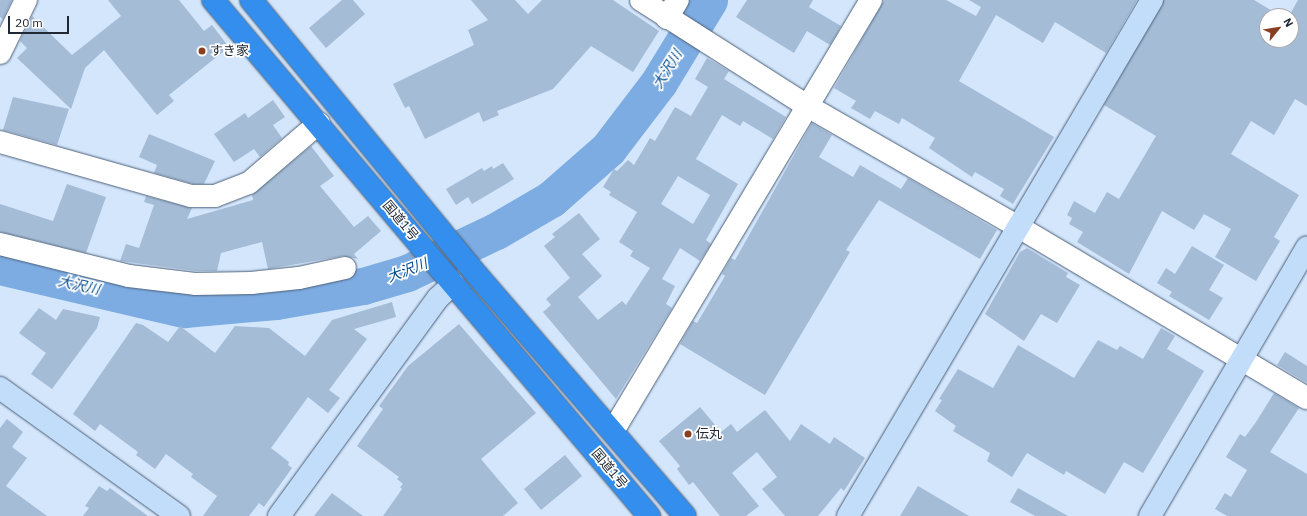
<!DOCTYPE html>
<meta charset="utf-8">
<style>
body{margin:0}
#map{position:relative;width:1307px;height:516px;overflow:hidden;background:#d3e6fc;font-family:"IBM Plex Sans","Noto Sans JP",sans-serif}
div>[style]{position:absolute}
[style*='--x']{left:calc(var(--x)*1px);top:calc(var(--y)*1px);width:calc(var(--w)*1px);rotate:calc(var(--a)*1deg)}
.river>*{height:37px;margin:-18.5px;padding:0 18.5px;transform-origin:18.5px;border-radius:18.5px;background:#7dace2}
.building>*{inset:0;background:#a5bcd7}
.roads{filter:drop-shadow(0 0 1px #4b5f77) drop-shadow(0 0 1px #4b5f77)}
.street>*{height:22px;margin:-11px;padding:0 11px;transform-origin:11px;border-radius:11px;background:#fff}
.secondary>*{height:22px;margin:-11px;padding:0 11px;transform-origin:11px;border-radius:11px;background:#c2ddfa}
.highway>*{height:22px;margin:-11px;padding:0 11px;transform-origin:11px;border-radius:11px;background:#338eee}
.dots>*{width:11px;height:11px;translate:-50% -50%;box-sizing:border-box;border:2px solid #fff;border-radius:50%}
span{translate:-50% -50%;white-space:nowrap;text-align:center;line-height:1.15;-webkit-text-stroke:3.5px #fff;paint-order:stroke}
.poi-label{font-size:13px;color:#202933}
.left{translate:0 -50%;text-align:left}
.street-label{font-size:13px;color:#202933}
.water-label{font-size:14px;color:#004a8a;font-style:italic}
.north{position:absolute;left:1259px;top:8px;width:40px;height:40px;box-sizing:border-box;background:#fff;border:1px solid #a6a9ad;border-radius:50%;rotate:60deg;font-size:11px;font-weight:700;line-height:16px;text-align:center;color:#202933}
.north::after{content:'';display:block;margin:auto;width:14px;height:18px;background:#884021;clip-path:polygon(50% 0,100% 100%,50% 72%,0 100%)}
.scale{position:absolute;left:8px;top:16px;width:61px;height:18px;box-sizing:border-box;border:2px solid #202933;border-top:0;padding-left:5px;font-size:12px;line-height:14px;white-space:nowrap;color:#202933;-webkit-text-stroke:3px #fff;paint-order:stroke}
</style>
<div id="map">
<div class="river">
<div style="--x:0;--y:266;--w:189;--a:13.2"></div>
<div style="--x:184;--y:309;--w:92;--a:-5"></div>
<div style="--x:276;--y:301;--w:88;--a:-9.8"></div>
<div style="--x:363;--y:286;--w:46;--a:-16.5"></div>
<div style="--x:407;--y:273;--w:98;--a:-25.3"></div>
<div style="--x:496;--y:231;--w:64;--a:-30.2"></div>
<div style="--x:551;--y:199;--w:76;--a:-41.3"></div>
<div style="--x:608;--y:149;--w:84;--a:-52.7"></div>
<div style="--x:659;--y:82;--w:96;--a:-58.6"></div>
</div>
<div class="building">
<div style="clip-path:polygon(0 0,12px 0,3px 19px,0 17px)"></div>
<div style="clip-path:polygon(108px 0,179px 0,204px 31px,212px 25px,229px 47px,169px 95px,174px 101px,157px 115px,104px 50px,85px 68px,71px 109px,17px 58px,27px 48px,20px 41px,32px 16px,72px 55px,121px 16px)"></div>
<div style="clip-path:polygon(342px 0,353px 0,365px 14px,326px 48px,309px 28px)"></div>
<div style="clip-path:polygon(471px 0,515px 0,528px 14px,542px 0,613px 0,659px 31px,633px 72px,591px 46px,553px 89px,497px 111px,499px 115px,483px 122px,479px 112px,425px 139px,409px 106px,405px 108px,393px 84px,474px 45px,468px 30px,488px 20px)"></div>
<div style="clip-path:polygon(747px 0,813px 0,809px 7px,841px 26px,830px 45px,807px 31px,794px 53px,736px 17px)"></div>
<div style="clip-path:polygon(884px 0,946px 0,976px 16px,981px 7px,969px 0,1137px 0,1106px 53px,1055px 22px,1043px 43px,996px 15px,959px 81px,1054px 137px,1013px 204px,1000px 196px,1004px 189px,975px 172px,972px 177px,929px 148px,935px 138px,902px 118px,899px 124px,875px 111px,870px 119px,851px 108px,856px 101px,834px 88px)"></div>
<div style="clip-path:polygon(1164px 0,1254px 0,1281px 16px,1267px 16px,1267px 40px,1291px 40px,1291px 16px,1289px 16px,1298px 0,1307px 0,1307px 106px,1295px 99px,1274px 135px,1251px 121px,1231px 154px,1299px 195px,1274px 237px,1280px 241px,1256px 281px,1215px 257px,1231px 229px,1204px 214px,1194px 230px,1162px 211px,1129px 274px,1077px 242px,1083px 232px,1069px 224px,1072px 218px,1067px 215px,1074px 201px,1095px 213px,1107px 192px,1119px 199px,1156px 136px,1104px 105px)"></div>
<div style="clip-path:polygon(evenodd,707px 58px,729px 71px,724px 79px,786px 117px,773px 139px,743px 121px,740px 126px,722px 115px,696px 159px,738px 184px,706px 240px,711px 244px,700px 261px,680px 248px,662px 279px,675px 286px,666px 304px,672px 308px,616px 399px,543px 312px,551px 305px,546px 299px,570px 278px,544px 246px,555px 237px,552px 234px,579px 213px,600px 239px,582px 254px,602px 276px,578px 297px,598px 320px,622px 301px,626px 305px,650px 268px,630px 256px,633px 251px,619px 242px,637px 212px,609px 195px,611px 192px,603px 187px,614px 169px,617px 171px,628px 160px,634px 165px,650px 138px,655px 141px,675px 107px,691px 116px,708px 87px,695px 79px,707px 58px,678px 176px,710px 195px,693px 224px,661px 204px,678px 176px)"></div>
<div style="clip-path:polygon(13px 97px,69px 109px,57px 145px,3px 130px)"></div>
<div style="clip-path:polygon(273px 100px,285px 117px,273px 125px,282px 138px,260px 157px,254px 149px,234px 162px,214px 134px,245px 113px,248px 118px)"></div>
<div style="clip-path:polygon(812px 123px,832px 135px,819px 157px,853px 177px,860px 165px,901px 189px,908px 178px,997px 230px,980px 259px,879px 200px,846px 250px,850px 252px,765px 395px,680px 344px,693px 321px,697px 323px,725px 276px,722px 274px,731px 258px,735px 260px)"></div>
<div style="clip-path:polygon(149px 134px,215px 161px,204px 184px,193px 184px,154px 173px,157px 165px,139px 157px)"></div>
<div style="clip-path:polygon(311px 146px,334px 176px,320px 186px,354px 227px,368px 216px,381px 231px,354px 254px,358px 259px,343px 256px,268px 269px,262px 242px,221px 253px,217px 271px,196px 271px,120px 261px,126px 244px,139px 248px,154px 205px,144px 202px,146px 196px,192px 208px,187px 219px,253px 200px,252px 195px)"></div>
<div style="clip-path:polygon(503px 163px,514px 179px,472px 204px,468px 197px,456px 205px,446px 189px,482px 168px,484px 171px,492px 166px,493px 169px)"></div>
<div style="clip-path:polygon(67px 184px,106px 197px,86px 253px,0 232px,0 204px,53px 221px)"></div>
<div style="clip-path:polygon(1192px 246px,1224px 265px,1209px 290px,1223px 298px,1209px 320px,1169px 296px,1172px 292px,1157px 283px,1166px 268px,1175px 274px)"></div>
<div style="clip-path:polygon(1027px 248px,1068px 273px,1066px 277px,1080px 285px,1057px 323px,1041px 314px,1024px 341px,985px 314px,1020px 252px)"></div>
<div style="clip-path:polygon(392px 302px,396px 317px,354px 329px,367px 339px,329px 390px,340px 398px,328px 413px,308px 397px,271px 448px,289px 462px,288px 465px,292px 468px,264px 507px,259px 503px,249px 516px,203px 516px,217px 496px,191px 477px,193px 474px,166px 454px,155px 469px,136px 455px,138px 452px,100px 424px,95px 431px,73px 414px,136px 323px,143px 325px,168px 342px,180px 326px,215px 353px,235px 326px,269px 328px,305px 356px,332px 320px)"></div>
<div style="clip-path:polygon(39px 308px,56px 320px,63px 309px,100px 317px,97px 328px,52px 389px,31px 374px,46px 353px,19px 333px)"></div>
<div style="clip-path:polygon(459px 324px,536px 413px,481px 459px,518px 503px,503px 516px,383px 516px,402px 489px,400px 487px,403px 484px,397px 479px,399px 477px,357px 446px,383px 409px,379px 406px,408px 366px)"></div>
<div style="clip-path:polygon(1161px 328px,1175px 336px,1167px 349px,1204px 371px,1143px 473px,1124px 462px,1105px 494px,1066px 471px,1064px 475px,1027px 453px,1012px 477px,987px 461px,990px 453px,953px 431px,956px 426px,935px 411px,942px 400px,939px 399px,958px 369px,993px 388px,1018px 345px,1074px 378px,1098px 340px,1117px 350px,1120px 346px,1143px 359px)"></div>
<div style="clip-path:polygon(1285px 352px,1307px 366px,1307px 383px,1277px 365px)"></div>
<div style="clip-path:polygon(1274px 393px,1299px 408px,1270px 452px,1307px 474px,1307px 516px,1227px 516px,1215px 509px,1225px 493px,1231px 497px,1247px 470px,1226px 457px,1240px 434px,1245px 437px,1256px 422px)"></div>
<div style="clip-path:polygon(700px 407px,721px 432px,731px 424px,737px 432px,765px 410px,790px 441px,801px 424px,830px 444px,834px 437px,865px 458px,844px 491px,841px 488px,818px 516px,785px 516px,762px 489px,777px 477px,757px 452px,732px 473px,759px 506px,746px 516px,720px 516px,693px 482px,689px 485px,677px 469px,680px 466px,659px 441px)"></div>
<div style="clip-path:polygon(7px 419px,23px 432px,12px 447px,27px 458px,6px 486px,47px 516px,0 516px,0 428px)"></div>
<div style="clip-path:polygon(565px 455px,582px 476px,541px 510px,524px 489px)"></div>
<div style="clip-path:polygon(99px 486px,107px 491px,110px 488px,148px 516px,83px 516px,89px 508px,85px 506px)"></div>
<div style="clip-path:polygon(918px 486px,969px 516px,900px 516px)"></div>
<div style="clip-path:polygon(1018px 488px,1068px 516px,1035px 516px,1010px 502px)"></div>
<div style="clip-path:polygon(332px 493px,363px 516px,314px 516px)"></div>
</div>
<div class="roads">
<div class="street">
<div style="--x:641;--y:0;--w:199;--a:32.5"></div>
<div style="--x:809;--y:107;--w:240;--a:29.8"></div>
<div style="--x:1017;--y:226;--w:337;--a:30.7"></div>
<div style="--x:667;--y:18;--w:21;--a:-59"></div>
<div style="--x:0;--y:53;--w:59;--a:-63.9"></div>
<div style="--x:0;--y:142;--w:198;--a:15.8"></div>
<div style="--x:191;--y:196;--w:24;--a:0"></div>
<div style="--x:215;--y:196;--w:36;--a:-21"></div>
<div style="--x:249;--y:183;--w:92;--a:-40.6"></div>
<div style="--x:0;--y:244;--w:133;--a:13.9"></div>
<div style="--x:129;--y:276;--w:66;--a:6.9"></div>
<div style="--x:195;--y:284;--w:56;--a:-1"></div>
<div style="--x:251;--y:283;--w:48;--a:-5.9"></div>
<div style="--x:299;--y:278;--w:47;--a:-12.3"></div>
<div style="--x:613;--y:431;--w:502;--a:-59.09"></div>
</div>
<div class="secondary">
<div style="--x:0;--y:388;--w:220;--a:35.6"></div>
<div style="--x:279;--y:516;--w:270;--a:-53.9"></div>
<div style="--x:438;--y:298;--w:21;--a:-43"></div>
<div style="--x:848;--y:516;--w:599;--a:-59.5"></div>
<div style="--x:1150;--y:516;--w:311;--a:-59.7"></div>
</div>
<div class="highway">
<div style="--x:213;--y:0;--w:676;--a:49.8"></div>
<div style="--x:251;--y:0;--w:356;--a:50.6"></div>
<div style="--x:477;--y:275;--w:318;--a:49.2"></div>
</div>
</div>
<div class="dots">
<div style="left:202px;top:51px;background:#884021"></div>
<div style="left:688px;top:434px;background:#884021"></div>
</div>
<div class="poi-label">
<span class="left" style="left:210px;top:51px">すき家</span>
<span class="left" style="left:696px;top:434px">伝丸</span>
</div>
<div class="street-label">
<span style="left:400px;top:221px;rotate:50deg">国道1号</span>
<span style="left:609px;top:469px;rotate:50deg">国道1号</span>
</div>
<div class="water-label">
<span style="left:667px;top:69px;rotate:-58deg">大沢川</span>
<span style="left:407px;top:270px;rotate:-21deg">大沢川</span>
<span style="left:79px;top:285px;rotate:13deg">大沢川</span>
</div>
<div class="north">N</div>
<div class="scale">20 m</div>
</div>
